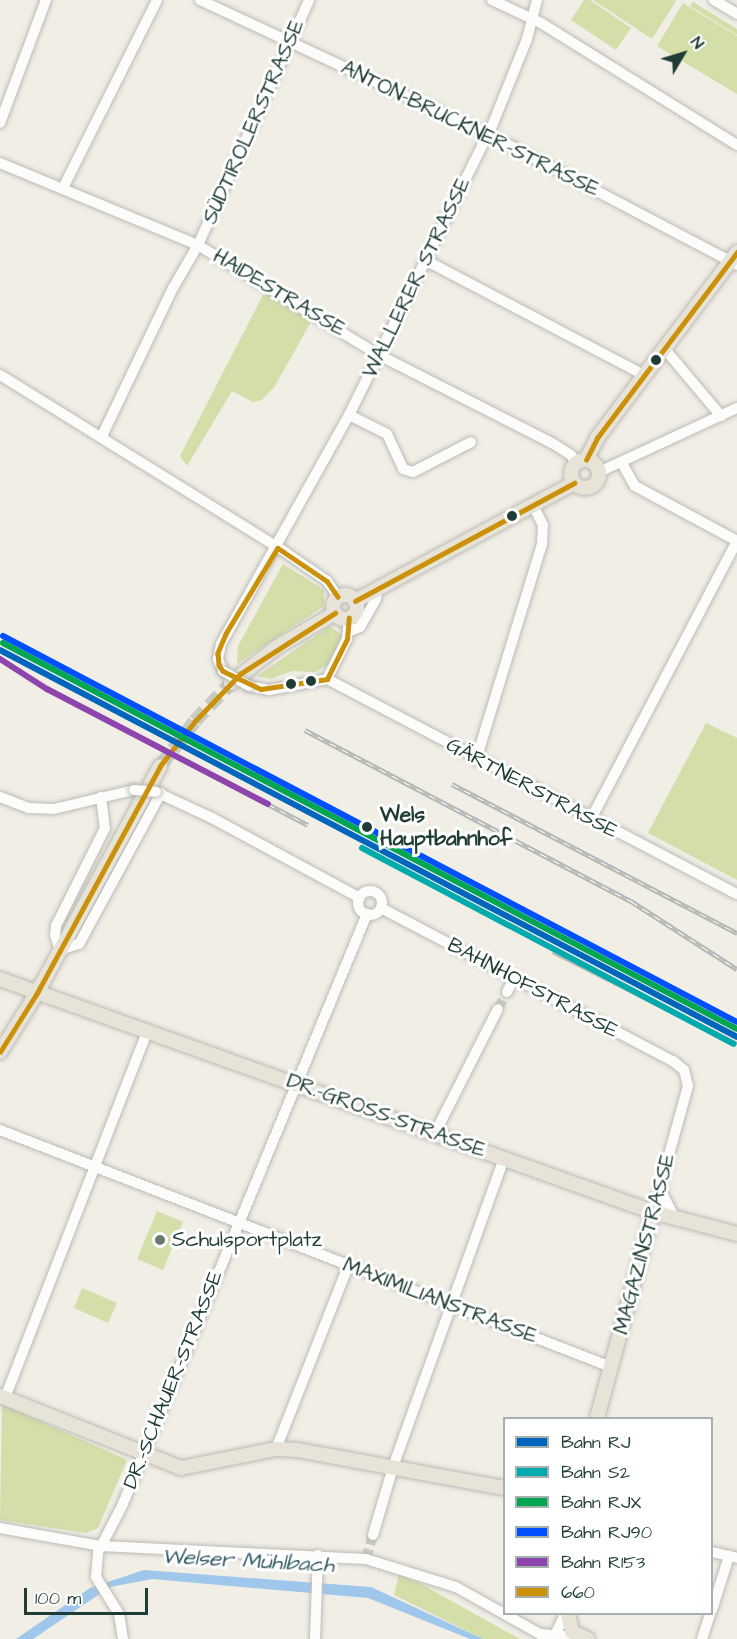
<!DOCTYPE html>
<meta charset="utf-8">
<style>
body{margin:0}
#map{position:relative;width:737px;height:1639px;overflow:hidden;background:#f1eee6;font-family:"Architects Daughter",sans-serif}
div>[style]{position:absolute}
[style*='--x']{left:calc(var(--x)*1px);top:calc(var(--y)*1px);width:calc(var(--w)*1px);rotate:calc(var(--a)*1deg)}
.green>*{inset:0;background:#d3dea8}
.water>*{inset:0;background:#9fc6eb}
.minor-tunnel>*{height:10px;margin-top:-5px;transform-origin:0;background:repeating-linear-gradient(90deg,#c7cbc2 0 10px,transparent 0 15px)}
.major-tunnel>*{height:14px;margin-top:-7px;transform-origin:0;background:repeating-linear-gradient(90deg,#c7cbc2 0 14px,transparent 0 21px)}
.roads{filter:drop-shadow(0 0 2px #bbbbb6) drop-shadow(0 0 2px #bbbbb6)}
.minor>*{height:10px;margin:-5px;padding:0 5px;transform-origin:5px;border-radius:5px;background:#fdfcfb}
.minor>.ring{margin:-5px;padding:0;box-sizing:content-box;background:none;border:10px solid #fdfcfb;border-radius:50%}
.major>*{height:14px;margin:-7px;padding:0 7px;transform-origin:7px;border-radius:7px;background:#e8e3d7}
.major>.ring{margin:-7px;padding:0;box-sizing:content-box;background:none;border:14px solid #e8e3d7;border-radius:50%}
.rail>*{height:4.5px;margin-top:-2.25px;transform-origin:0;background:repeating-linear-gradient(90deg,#fff 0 7px,#b4b7b5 0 14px);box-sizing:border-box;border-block:2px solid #b4b7b5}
.bridges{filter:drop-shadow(0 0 2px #bbbbb6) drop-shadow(0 0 2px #bbbbb6)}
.minor-bridge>*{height:10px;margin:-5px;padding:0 5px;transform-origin:5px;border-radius:5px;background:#fdfcfb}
.bus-1>*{height:4.5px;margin:-2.25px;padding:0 2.25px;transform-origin:2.25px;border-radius:2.25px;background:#cc910a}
.rail-1>*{height:6px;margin:-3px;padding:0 3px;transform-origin:3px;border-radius:3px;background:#0065bd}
.rail-2>*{height:6px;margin:-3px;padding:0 3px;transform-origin:3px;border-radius:3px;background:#00aaad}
.rail-3>*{height:6px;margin:-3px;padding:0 3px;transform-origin:3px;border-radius:3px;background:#00a651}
.rail-4>*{height:6px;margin:-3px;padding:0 3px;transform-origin:3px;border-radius:3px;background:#0050ff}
.rail-5>*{height:6px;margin:-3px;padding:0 3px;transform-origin:3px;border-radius:3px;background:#8e44ad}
.dots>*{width:16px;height:16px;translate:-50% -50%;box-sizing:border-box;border:3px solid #fff;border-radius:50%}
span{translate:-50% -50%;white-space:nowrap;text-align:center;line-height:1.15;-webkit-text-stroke:6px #fff;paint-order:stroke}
.street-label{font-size:21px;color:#1f3d34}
.stop-label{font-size:21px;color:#1f3d34;font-weight:700}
.left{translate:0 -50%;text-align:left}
.poi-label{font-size:21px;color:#1f3d34}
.water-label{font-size:22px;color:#3b616c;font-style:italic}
.legend{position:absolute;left:503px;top:1417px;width:210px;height:198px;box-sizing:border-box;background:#fff;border:2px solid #a5b1ae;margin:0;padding:8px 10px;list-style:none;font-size:18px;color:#1f3d34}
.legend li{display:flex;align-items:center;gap:12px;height:30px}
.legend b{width:30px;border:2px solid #a5b1ae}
.north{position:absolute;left:653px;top:24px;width:60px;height:60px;-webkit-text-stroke:4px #fff;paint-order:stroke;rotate:52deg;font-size:16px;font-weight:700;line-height:24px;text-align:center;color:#1f3d34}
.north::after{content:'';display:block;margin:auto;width:21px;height:27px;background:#1f3d34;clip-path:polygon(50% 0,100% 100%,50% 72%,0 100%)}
.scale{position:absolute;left:24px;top:1588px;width:124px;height:27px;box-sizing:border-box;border:3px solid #1f3d34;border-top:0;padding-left:8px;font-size:18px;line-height:21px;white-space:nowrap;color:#1f3d34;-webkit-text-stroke:4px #fff;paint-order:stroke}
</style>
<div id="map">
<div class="green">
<div style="clip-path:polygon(584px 0,590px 0,631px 28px,616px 50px,571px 20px)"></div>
<div style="clip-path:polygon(593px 0,674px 0,676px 1px,652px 39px)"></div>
<div style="clip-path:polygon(693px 2px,737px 29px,737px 35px,690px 6px)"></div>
<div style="clip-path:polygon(683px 3px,737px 36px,737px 94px,657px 46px)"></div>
<div style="clip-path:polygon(265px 291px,312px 320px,275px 386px,262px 400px,253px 402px,232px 391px,187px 466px,180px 456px)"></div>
<div style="clip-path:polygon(283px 564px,324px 590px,324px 606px,237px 664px,238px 646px)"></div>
<div style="clip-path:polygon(330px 626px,343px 636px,337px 654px,328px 665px,315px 672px,292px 671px,271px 679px,257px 676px)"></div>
<div style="clip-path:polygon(706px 723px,737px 738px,737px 880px,648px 833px)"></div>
<div style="clip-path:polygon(157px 1211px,183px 1222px,163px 1270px,137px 1259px)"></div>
<div style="clip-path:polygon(82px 1288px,117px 1303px,108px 1323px,74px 1308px)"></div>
<div style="clip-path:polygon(2px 1404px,127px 1460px,98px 1528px,86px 1533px,0 1520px)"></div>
<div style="clip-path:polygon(399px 1575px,421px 1584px,520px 1639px,483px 1639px,394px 1595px)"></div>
</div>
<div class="water">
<div style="clip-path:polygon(144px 1570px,371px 1587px,483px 1639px,470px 1639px,368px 1598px,152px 1579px,110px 1587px,33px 1639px,16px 1639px,90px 1588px)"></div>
</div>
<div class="minor-tunnel">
<div style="--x:498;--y:1009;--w:19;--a:-62"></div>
<div style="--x:366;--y:1559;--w:25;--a:-74"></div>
</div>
<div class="major-tunnel">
<div style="--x:160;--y:766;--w:57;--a:-52.1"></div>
<div style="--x:195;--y:721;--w:52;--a:-46.5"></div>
</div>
<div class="roads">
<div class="minor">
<div style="--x:200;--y:0;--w:318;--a:25"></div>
<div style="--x:488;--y:134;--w:281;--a:27.7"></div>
<div style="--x:492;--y:0;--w:54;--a:25.1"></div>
<div style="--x:541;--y:23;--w:231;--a:31.9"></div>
<div style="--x:714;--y:0;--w:27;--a:31"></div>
<div style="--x:0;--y:123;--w:131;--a:-69.5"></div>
<div style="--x:0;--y:163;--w:214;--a:22.5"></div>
<div style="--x:198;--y:245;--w:212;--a:31.3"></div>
<div style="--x:379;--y:355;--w:194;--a:27"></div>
<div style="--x:552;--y:443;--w:22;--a:32"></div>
<div style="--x:571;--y:455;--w:9;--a:58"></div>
<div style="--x:63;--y:188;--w:210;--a:-63.4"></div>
<div style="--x:425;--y:260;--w:247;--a:27.7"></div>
<div style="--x:664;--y:348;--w:89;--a:50"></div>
<div style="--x:0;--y:375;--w:335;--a:31.8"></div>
<div style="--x:285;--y:552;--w:51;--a:34.6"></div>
<div style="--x:327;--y:581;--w:19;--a:55"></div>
<div style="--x:349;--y:415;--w:42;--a:26.6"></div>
<div style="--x:387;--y:434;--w:38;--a:65"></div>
<div style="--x:403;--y:469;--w:10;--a:17"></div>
<div style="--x:413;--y:472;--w:65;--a:-27.3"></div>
<div style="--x:102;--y:436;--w:164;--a:-64.4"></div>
<div style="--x:173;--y:288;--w:50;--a:-59.8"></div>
<div style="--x:198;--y:245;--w:269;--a:-65.6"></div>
<div style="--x:622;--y:463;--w:26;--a:61"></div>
<div style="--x:635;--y:486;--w:116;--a:28.3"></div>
<div style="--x:599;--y:472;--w:152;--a:-24.9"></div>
<div style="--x:350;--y:631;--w:11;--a:-22"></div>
<div style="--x:360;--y:627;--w:32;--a:-60"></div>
<div style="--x:376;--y:599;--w:10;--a:-84"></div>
<div style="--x:223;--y:671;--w:13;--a:-113"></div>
<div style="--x:218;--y:659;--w:15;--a:-79"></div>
<div style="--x:221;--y:644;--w:262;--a:-60.8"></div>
<div style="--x:349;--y:415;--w:322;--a:-63.7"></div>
<div style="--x:492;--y:126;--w:94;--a:-68.1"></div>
<div style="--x:527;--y:39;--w:40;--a:-75.6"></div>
<div style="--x:327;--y:679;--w:463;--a:27.7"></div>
<div style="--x:327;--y:679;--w:45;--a:-63.4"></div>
<div style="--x:347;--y:639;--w:21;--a:-85"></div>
<div style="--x:249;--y:686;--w:20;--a:11"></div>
<div style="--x:269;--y:690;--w:59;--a:-10.7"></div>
<div style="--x:476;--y:760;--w:226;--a:-73"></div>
<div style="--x:542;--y:544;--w:19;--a:-87"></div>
<div style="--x:543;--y:525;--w:20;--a:-117"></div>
<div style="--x:156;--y:792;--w:62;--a:24.9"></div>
<div style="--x:212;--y:818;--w:168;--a:28.4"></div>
<div style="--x:0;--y:797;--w:31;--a:21"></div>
<div style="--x:29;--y:808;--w:25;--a:2"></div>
<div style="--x:54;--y:809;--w:82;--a:-13.4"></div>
<div style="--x:101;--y:797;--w:31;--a:83"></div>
<div style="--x:105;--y:828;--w:110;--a:116.6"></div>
<div style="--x:56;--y:926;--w:9;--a:96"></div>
<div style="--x:55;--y:935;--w:16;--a:72"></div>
<div style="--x:60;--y:950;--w:20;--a:-18"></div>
<div style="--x:79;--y:944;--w:172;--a:-61.5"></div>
<div style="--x:591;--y:819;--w:314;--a:-62.3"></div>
<div class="ring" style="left:358px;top:891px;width:14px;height:14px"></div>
<div style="--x:381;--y:908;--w:330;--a:27.7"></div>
<div style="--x:673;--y:1061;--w:14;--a:39"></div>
<div style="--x:684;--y:1070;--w:16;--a:76"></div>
<div style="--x:688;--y:1086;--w:131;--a:105.5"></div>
<div style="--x:507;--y:992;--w:16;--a:-63"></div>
<div style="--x:0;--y:1130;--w:655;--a:21.2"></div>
<div style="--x:434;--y:1135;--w:141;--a:-63.1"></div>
<div style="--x:660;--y:1189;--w:33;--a:63"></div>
<div style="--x:5;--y:1398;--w:393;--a:-68.8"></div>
<div style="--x:276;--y:1449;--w:197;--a:-68.5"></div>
<div style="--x:0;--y:1528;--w:103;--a:10.1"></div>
<div style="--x:101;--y:1546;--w:265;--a:2.8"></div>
<div style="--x:366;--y:1559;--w:94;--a:17.3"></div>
<div style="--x:456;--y:1587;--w:96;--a:29.2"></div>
<div style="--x:540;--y:1634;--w:38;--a:5"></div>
<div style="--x:373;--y:1535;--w:74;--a:-73.5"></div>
<div style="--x:394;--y:1464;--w:324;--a:-70.2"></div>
<div style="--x:712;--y:1552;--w:26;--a:13"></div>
<div style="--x:712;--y:1610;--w:57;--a:-72.5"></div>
<div style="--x:123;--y:1639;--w:25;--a:-99"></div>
<div style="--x:119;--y:1614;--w:44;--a:-121.9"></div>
<div style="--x:96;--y:1577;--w:25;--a:-85"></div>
<div style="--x:98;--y:1552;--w:52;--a:-62.4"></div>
<div style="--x:122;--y:1506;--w:641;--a:-67.52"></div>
<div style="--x:315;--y:1639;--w:84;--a:-88"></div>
<div style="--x:553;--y:1639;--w:28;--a:-64"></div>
<div style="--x:702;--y:1639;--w:26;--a:-72"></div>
</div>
<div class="major">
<div style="--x:586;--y:460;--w:25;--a:-63"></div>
<div style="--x:597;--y:438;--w:233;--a:-53"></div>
<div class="ring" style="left:571px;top:460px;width:14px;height:14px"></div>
<div class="ring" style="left:333px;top:595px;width:10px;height:10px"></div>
<div style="--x:355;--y:601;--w:249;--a:-28.3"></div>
<div style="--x:231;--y:683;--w:55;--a:-38.3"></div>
<div style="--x:274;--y:649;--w:71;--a:-30.5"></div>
<div style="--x:0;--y:979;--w:693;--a:19.64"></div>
<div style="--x:653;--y:1212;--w:87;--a:14.7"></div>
<div style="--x:0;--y:1052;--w:70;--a:-57.9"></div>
<div style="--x:37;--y:993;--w:258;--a:-61.5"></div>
<div style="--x:0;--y:1396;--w:195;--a:21.7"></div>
<div style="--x:181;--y:1468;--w:97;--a:-11.3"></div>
<div style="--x:276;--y:1449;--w:21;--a:3"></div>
<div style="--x:297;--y:1450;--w:210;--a:10.4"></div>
<div style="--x:597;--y:1418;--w:213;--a:-74.8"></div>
<div style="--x:568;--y:1614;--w:18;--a:77"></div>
<div style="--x:572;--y:1632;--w:17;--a:24"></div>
</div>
</div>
<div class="rail">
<div style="--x:305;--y:730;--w:368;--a:27.7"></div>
<div style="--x:631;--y:901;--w:126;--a:32.7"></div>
<div style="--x:452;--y:784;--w:322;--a:27.6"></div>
<div style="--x:268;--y:804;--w:45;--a:27.7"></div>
<div style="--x:553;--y:951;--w:206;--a:26.8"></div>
</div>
<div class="bridges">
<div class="minor-bridge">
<div style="--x:223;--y:671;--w:30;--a:30"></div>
<div style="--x:134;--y:790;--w:22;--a:5"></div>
</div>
</div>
<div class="bus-1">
<div style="--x:586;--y:460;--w:25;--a:-63"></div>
<div style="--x:597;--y:438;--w:233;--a:-53"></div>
<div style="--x:278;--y:548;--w:100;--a:121.2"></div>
<div style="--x:226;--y:634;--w:21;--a:113"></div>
<div style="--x:218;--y:653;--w:12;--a:85"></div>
<div style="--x:219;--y:665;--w:7;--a:56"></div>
<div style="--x:223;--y:671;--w:42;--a:25.3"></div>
<div style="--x:261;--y:689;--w:67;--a:-8.6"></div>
<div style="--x:278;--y:548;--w:59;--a:34"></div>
<div style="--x:327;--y:581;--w:19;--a:55"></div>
<div style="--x:355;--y:601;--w:249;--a:-28.3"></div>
<div style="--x:327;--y:679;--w:45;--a:-63.4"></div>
<div style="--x:347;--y:639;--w:21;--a:-85"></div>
<div style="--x:0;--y:1052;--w:70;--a:-57.9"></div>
<div style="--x:37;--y:993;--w:258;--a:-61.5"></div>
<div style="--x:160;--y:766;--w:57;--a:-52.1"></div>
<div style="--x:195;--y:721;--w:65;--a:-46.2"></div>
<div style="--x:240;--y:674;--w:113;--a:-32.7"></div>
</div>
<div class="rail-1">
<div style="--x:0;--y:650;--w:832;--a:27.7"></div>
</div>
<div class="rail-2">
<div style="--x:362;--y:848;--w:420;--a:27.8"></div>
</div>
<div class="rail-3">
<div style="--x:3;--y:643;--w:829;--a:27.74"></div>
</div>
<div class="rail-4">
<div style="--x:3;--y:636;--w:829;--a:27.74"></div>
</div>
<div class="rail-5">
<div style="--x:0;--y:659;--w:56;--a:32.6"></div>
<div style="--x:47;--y:689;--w:249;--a:27.5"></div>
</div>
<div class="dots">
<div style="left:656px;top:360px;background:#1f3d34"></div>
<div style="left:512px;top:516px;background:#1f3d34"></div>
<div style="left:311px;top:681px;background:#1f3d34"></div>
<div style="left:291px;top:684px;background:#1f3d34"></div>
<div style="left:367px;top:827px;background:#1f3d34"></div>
<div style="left:160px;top:1240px;background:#687b72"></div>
</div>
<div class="street-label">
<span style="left:254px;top:122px;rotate:-66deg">SÜDTIROLERSTRASSE</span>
<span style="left:470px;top:129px;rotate:26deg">ANTON-BRUCKNER-STRASSE</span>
<span style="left:417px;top:278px;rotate:-64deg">WALLERER STRASSE</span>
<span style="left:279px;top:293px;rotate:31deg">HAIDESTRASSE</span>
<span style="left:532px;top:788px;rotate:28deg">GÄRTNERSTRASSE</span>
<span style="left:533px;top:988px;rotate:28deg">BAHNHOFSTRASSE</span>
<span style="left:386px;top:1116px;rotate:20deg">DR.-GROSS-STRASSE</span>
<span style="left:645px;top:1244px;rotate:-75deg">MAGAZINSTRASSE</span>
<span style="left:440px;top:1301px;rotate:21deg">MAXIMILIANSTRASSE</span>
<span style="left:173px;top:1380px;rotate:-68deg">DR.-SCHAUER-STRASSE</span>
</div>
<div class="stop-label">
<span class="left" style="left:380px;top:827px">Wels<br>Hauptbahnhof</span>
</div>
<div class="poi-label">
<span class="left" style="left:172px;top:1240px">Schulsportplatz</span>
</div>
<div class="water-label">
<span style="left:248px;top:1561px;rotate:3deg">Welser Mühlbach</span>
</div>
<ul class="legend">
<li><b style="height:8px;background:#0065bd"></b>Bahn RJ</li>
<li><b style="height:8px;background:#00aaad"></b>Bahn S2</li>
<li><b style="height:8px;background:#00a651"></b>Bahn RJX</li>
<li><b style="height:8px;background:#0050ff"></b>Bahn RJ90</li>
<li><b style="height:8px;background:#8e44ad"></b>Bahn R153</li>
<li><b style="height:8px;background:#cc910a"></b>660</li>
</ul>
<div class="north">N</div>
<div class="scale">100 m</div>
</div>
